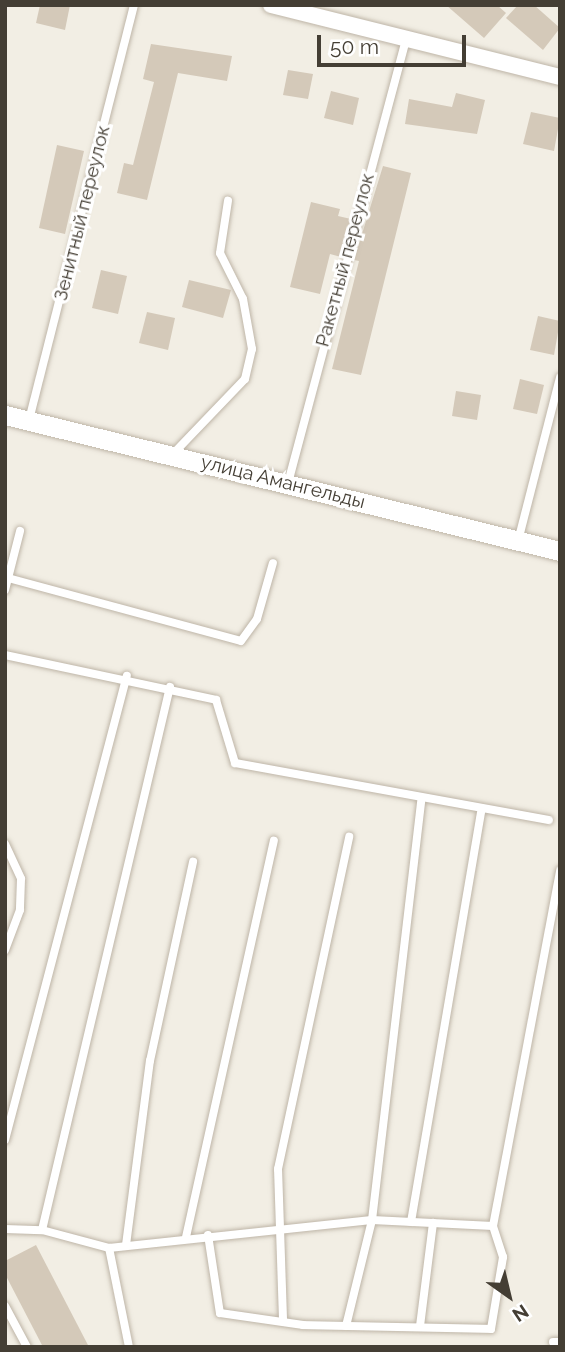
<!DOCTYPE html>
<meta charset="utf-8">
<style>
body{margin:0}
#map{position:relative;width:565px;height:1352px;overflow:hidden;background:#f2eee4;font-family:Raleway,sans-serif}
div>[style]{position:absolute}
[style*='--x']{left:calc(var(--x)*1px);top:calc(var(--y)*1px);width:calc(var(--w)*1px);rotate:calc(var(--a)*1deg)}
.building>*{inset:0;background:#d4c9b9}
.roads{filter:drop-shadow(0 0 2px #beb5a7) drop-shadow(0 0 2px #beb5a7)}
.service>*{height:8px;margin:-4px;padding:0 4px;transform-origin:4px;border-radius:4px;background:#fff}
.minor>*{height:16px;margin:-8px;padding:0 8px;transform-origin:8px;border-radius:8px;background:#fff}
.tertiary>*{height:19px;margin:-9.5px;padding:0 9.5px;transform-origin:9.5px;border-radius:9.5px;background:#fff}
span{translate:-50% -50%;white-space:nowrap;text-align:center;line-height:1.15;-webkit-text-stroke:6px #fff;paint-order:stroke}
.street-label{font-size:19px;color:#443e34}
.frame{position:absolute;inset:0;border:7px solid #443e34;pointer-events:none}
.north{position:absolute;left:474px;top:1261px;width:70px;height:70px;-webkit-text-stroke:5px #fff;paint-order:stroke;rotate:146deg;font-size:19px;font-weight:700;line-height:28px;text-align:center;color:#443e34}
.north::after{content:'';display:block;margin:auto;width:24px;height:32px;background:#443e34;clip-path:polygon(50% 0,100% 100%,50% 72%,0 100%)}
.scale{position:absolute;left:317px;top:35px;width:149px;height:32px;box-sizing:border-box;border:4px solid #443e34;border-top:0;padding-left:9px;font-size:21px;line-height:24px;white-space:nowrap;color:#443e34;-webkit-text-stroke:5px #fff;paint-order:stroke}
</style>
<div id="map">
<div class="building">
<div style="clip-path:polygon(40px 5px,70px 5px,65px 30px,36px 23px)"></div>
<div style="clip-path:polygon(446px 5px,497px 5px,506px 13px,484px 38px)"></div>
<div style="clip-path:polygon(518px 5px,534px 5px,560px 28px,543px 50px,506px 18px)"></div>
<div style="clip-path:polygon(151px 44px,232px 56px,227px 81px,178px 73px,147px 200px,117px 193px,124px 163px,133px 165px,154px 82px,143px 79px)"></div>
<div style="clip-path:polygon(288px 70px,313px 74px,308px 99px,283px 95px)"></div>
<div style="clip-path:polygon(331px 91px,359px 98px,353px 125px,324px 118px)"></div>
<div style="clip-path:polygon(456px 93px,485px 100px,477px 134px,405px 124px,409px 99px,452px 107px)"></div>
<div style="clip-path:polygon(531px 112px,560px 118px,554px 151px,523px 144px)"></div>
<div style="clip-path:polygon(57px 145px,84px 151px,65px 234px,39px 228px)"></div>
<div style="clip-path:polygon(383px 166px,411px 173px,361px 375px,332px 369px,359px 261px,354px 260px)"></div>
<div style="clip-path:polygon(311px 202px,340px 209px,338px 216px,351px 219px,341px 257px,330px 254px,320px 294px,290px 287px)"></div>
<div style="clip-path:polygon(101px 270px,127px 276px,118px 314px,92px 308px)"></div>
<div style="clip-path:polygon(189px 280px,231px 290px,223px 318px,182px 307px)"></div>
<div style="clip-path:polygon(147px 312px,175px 318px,168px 350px,139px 343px)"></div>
<div style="clip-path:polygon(538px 316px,560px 321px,554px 355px,530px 350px)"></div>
<div style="clip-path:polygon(520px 379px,544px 385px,537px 414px,513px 409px)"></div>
<div style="clip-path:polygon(456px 391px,481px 395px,477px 420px,452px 416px)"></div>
<div style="clip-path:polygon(36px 1245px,89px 1347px,43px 1347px,5px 1274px,5px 1261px)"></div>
</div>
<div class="roads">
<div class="service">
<div style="--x:29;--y:420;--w:428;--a:-75.8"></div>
<div style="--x:172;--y:455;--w:105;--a:-46.2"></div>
<div style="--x:245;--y:379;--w:31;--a:-77"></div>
<div style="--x:252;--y:349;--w:51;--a:-100.2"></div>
<div style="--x:243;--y:299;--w:51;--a:-116.6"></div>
<div style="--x:220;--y:253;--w:53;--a:-81.3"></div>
<div style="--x:288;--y:483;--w:460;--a:-75.1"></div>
<div style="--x:518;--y:541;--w:169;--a:-75.6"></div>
<div style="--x:8;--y:578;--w:241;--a:15.1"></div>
<div style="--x:241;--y:641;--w:27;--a:-54"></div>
<div style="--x:257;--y:619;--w:58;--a:-74.1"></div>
<div style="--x:5;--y:590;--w:61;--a:-75.7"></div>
<div style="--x:5;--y:655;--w:216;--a:12"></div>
<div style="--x:216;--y:700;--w:66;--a:73.2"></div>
<div style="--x:235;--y:763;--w:319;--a:10.3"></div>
<div style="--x:5;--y:844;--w:38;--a:65"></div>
<div style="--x:21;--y:879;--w:31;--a:92"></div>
<div style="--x:20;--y:910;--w:43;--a:110.6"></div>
<div style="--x:5;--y:1140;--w:480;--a:-75.3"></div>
<div style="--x:411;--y:1222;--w:416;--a:-80.3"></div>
<div style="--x:5;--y:1229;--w:37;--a:2"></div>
<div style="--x:42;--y:1230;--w:69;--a:15"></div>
<div style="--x:42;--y:1230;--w:558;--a:-76.74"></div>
<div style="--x:208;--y:1235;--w:79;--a:81.3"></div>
<div style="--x:220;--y:1313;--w:84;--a:8.2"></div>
<div style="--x:303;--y:1325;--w:188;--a:1.2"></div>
<div style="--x:491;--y:1329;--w:73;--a:-80.5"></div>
<div style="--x:503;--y:1257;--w:33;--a:-108"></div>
<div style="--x:186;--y:1237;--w:406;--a:-77.5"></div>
<div style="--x:126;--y:1245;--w:186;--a:-82.6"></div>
<div style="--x:150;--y:1061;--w:204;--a:-77.8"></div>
<div style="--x:5;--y:1306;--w:47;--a:61.8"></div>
<div style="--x:283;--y:1319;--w:150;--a:-91.9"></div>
<div style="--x:278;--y:1169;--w:340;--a:-77.9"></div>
<div style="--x:346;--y:1326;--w:109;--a:-76.2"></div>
<div style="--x:372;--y:1220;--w:423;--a:-83.3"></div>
<div style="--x:420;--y:1326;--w:104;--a:-82.8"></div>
<div style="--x:553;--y:1342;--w:7;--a:0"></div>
<div style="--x:129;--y:1347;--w:101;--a:-101.4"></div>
<div style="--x:109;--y:1248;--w:264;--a:-6.1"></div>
<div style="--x:372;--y:1220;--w:121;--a:2.8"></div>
<div style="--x:493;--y:1226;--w:362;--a:-79.3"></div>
</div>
<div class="minor">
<div style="--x:271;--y:5;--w:298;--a:14"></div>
</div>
<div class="tertiary">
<div style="--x:5;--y:415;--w:571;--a:13.77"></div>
</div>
</div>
<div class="street-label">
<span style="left:82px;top:213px;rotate:-76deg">Зенитный переулок</span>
<span style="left:345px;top:260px;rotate:-75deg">Ракетный переулок</span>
<span style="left:283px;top:482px;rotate:14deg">улица Амангельды</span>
</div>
<div class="frame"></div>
<div class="north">N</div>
<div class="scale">50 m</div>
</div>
